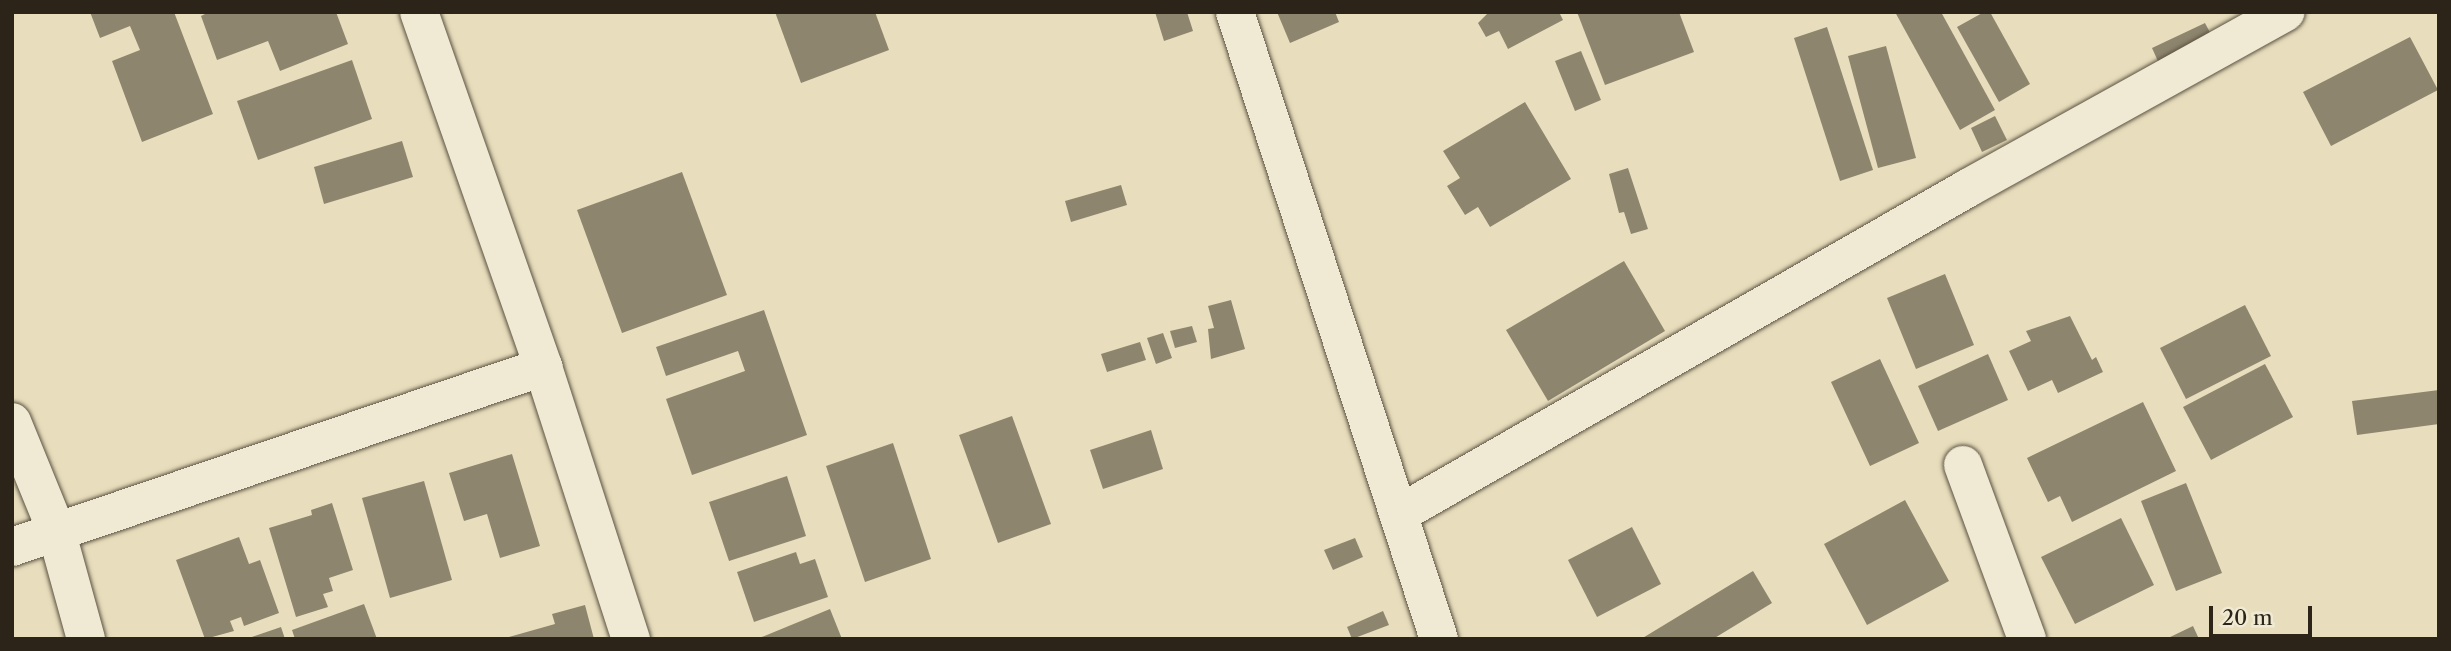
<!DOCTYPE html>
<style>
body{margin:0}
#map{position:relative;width:2451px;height:651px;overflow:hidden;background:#e8debd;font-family:"Libre Caslon Text",serif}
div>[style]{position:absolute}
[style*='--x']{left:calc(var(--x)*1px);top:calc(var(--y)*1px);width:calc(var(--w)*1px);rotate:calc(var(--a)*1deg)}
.building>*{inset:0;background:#8e856e}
.roads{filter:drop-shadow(0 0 2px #5c5242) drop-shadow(0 0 2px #5c5242)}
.minor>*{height:38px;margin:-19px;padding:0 19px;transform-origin:19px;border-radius:19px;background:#f0ead4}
span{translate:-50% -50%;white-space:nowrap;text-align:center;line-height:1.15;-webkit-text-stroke:5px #f0ead4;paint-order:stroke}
.frame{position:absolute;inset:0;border:14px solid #2d2419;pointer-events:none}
.scale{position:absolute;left:2209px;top:606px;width:103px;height:32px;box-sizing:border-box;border:4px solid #2d2419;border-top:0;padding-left:9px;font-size:21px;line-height:24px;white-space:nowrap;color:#2d2419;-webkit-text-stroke:5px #f0ead4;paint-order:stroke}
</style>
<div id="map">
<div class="building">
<div style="clip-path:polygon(90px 12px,174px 12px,213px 114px,142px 142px,112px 61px,140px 50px,130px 26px,100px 38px)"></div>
<div style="clip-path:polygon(209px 12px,336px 12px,348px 44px,280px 71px,268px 41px,217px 60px,201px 16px)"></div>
<div style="clip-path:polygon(775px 12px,875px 12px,889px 50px,801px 83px)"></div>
<div style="clip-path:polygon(1155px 12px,1187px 12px,1193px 31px,1164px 41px)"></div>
<div style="clip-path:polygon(1277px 12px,1335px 12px,1339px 22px,1290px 43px)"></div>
<div style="clip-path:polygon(1489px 12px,1559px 12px,1563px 20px,1508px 49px,1499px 31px,1486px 37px,1478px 23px)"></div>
<div style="clip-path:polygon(1577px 12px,1679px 12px,1694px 52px,1605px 85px)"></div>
<div style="clip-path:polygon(1895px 12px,1941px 12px,1995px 110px,1960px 130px)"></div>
<div style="clip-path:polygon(1984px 12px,1990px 12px,2030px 84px,1999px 102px,1957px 27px)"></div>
<div style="clip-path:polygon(2205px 23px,2215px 42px,2161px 68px,2152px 48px)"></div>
<div style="clip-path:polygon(1827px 27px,1873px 170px,1840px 181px,1794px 38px)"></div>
<div style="clip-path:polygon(2410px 37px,2438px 90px,2331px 146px,2303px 92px)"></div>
<div style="clip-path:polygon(1886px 46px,1916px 158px,1878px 168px,1848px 56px)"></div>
<div style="clip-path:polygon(1581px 51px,1601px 100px,1575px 111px,1555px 61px)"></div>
<div style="clip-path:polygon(352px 60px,372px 119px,258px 160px,237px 101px)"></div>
<div style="clip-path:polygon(1525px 102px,1571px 179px,1490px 227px,1478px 207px,1465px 215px,1447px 186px,1460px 178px,1443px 151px)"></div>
<div style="clip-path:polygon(1995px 116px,2007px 140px,1982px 152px,1971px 128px)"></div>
<div style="clip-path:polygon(402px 141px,413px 177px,324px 204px,314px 167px)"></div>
<div style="clip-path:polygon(1628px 168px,1648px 229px,1631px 234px,1624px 212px,1619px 213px,1609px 174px)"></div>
<div style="clip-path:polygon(682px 172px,727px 295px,622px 333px,577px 210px)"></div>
<div style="clip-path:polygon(1121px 185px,1127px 205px,1071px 222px,1065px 201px)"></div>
<div style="clip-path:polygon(1624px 261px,1665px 331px,1548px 401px,1506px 330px)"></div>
<div style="clip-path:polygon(1945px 274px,1974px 345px,1916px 369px,1887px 298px)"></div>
<div style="clip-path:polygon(1231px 300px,1245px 349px,1211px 359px,1208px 329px,1214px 328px,1208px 306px)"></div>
<div style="clip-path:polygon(2245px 305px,2271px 356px,2186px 399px,2160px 348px)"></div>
<div style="clip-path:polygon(764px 310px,807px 435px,692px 475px,666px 399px,745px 371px,738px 351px,666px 376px,656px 347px)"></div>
<div style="clip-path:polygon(2070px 316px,2092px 360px,2096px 357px,2103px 372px,2058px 393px,2052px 380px,2028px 391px,2009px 351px,2031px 341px,2026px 331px)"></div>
<div style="clip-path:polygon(1192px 326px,1197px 342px,1175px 348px,1170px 331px)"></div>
<div style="clip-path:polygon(1163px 333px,1172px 358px,1156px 364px,1147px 338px)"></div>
<div style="clip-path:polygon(1140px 342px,1146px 360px,1107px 372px,1101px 354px)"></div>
<div style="clip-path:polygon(1988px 354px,2008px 400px,1938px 431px,1918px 386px)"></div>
<div style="clip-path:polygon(1880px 359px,1919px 443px,1870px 466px,1831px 382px)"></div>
<div style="clip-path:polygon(2265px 364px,2293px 417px,2211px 460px,2183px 407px)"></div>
<div style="clip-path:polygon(2439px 390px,2439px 424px,2357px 435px,2352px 401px)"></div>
<div style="clip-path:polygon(2143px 402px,2176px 471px,2072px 522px,2060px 496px,2048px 502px,2027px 458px)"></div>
<div style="clip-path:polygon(1012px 416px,1051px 524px,998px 543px,959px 435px)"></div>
<div style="clip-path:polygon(1151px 430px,1163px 469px,1103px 489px,1090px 450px)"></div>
<div style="clip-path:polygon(893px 443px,931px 559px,865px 582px,826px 466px)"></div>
<div style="clip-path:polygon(512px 454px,540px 546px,500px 558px,487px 514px,464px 521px,449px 473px)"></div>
<div style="clip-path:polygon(787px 476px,806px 536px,729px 561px,709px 502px)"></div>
<div style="clip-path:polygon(424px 481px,452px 580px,390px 598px,362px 498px)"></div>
<div style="clip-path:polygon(2186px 483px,2222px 573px,2176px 591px,2141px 501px)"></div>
<div style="clip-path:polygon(1905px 500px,1949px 581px,1867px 625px,1824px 544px)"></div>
<div style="clip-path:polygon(332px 503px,353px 570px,329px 578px,333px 591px,323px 594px,328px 607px,296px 617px,269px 528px,312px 515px,311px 510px)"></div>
<div style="clip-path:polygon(2121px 518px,2154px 585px,2075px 624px,2041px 557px)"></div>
<div style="clip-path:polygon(1632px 527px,1661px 584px,1597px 617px,1568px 560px)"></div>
<div style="clip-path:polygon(239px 537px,249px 564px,260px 560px,279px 613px,244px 626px,241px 617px,230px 621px,234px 631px,205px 639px,176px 560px)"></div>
<div style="clip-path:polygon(1355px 538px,1363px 557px,1333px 570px,1324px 550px)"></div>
<div style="clip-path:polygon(796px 552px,800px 564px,815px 559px,828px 597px,754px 622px,737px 572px)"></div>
<div style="clip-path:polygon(1753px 571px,1772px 603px,1713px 639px,1641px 639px)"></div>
<div style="clip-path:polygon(364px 604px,377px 639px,295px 639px,292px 630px)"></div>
<div style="clip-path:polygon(585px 605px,594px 639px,502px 639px,555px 624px,552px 614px)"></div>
<div style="clip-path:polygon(830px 609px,842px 639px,757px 639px)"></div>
<div style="clip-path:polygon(1383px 611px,1389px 625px,1352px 639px,1347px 627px)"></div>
<div style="clip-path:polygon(2193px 626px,2199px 639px,2166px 639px)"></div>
<div style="clip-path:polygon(281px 627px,285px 639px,249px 639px,249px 638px)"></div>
</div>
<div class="roads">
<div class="minor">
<div style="--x:419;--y:12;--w:376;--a:70.7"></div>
<div style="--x:543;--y:367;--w:286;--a:72.1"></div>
<div style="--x:1235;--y:12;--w:659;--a:71.98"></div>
<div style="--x:12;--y:422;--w:117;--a:67.8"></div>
<div style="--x:56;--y:530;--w:113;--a:74.6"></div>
<div style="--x:1963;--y:465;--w:185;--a:69.8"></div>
<div style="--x:1399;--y:514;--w:656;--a:-29.81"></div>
<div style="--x:1968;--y:188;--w:363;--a:-29"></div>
<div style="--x:12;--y:547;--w:561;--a:-18.73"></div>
</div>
</div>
<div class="frame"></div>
<div class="scale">20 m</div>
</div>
